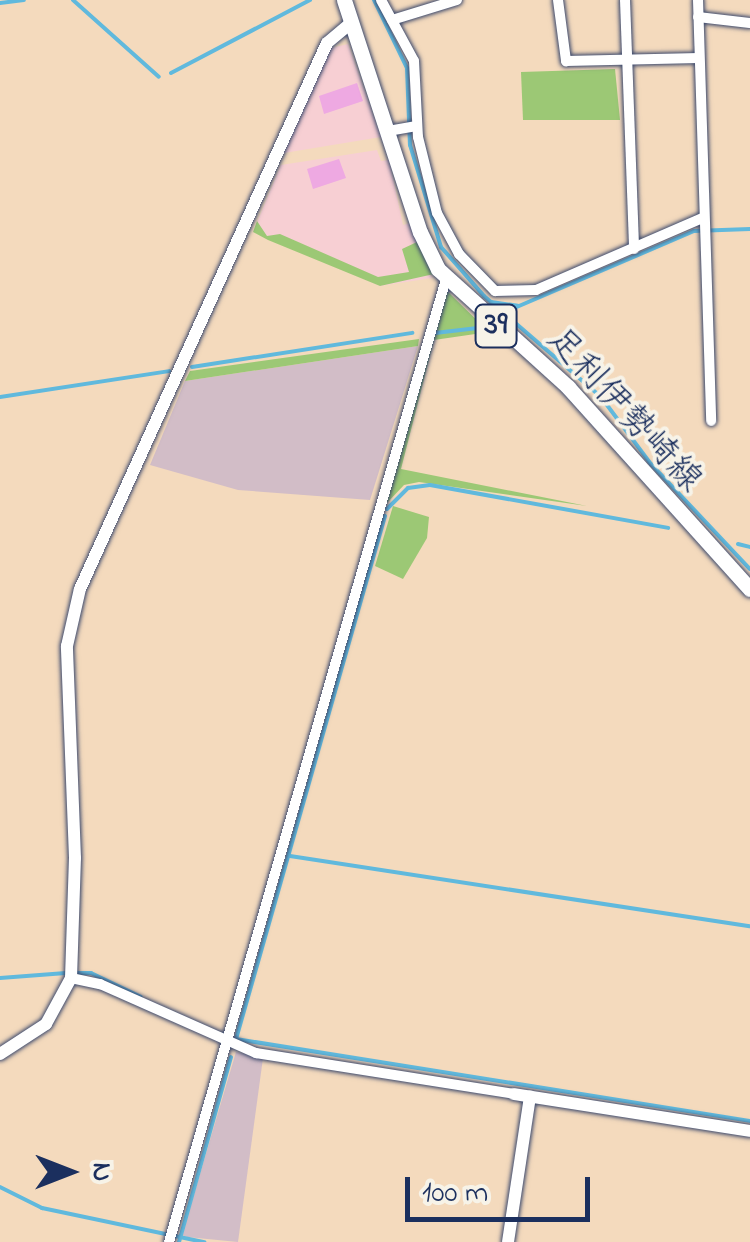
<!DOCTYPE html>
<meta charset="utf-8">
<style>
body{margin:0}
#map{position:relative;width:750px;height:1242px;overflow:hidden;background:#f4dabd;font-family:"Indie Flower","Klee One",sans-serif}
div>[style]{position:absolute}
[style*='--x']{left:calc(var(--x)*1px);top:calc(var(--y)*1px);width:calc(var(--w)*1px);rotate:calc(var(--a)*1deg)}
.built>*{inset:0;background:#f7cfd3}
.industrial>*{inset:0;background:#d2bdc7}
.green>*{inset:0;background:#9cc875}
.stream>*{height:4px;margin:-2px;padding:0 2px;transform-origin:2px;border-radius:2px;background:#60b9dd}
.building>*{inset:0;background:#eea9e2}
.roads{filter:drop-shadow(0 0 2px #3c496c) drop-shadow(0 0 2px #3c496c)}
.minor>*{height:10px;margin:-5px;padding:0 5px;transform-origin:5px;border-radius:5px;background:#fff}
.tertiary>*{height:12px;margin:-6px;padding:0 6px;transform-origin:6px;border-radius:6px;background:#fff}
.primary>*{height:15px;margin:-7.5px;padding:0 7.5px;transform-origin:7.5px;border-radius:7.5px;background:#fff}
span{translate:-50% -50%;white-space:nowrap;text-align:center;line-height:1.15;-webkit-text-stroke:8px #f7f3e8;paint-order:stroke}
.shield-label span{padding:2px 8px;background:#f7f3e8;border:2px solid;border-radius:8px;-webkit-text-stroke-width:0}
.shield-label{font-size:32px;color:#1b2f5e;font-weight:700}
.street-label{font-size:35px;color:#1b2f5e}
.north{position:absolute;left:20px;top:1122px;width:100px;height:100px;-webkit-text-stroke:8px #f7f3e8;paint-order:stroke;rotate:90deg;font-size:28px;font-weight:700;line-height:40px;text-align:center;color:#1b2f5e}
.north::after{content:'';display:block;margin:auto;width:35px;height:45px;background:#1b2f5e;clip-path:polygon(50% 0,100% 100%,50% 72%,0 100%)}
.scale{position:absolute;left:405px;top:1177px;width:185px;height:45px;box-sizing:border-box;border:5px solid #1b2f5e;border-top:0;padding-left:12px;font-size:30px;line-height:35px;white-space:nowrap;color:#1b2f5e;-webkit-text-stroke:8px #f7f3e8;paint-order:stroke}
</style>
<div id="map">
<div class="built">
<div style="clip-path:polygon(348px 44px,381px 137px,284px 153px,331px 48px)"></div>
<div style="clip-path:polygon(377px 150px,381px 161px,389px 160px,403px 225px,410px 223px,417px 242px,411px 244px,432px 278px,380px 286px,253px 232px,281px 165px)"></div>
</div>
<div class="industrial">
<div style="clip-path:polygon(418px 346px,370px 500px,238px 490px,150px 465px,185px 381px)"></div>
<div style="clip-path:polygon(236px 1052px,263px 1058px,238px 1242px,187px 1237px,182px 1235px)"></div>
</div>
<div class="green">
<div style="clip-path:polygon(615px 69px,620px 120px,523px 120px,521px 72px)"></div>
<div style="clip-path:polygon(257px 221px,267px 236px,280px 234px,378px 277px,409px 272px,402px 249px,417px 242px,434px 274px,380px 286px,268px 240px,253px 232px)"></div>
<div style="clip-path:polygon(445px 289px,489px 332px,434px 340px,401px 469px,587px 506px,419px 482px,404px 485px,386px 504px)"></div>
<div style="clip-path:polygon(419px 339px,418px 346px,185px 381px,190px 371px)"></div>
<div style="clip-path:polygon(393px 506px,429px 517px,427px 538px,403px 579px,375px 566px)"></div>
</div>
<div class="stream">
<div style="--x:73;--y:0;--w:115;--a:41.8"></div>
<div style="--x:374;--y:0;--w:76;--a:64.1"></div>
<div style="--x:407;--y:68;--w:77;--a:87.8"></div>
<div style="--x:410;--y:145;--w:107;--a:73.1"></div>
<div style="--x:441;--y:247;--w:65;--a:48.7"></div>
<div style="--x:484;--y:296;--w:155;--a:40.8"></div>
<div style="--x:601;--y:397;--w:84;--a:53.3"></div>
<div style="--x:651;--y:464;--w:144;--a:46.7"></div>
<div style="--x:0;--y:3;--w:24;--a:-7"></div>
<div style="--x:171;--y:73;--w:157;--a:-27.7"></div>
<div style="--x:491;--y:302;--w:27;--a:8"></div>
<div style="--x:512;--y:309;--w:198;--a:-23.2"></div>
<div style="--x:694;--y:231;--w:56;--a:-2"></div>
<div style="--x:435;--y:333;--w:43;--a:-6.6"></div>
<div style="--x:192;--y:367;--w:223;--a:-8.8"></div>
<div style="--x:0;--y:397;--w:171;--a:-8.7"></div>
<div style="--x:387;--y:509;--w:30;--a:-45"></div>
<div style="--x:408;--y:488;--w:22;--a:-8"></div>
<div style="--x:430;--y:485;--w:242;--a:10.2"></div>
<div style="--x:385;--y:516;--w:544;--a:105.9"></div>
<div style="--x:236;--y:1039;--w:520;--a:9.06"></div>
<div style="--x:738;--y:544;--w:12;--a:14"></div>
<div style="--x:290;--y:856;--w:465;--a:8.7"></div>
<div style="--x:76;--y:973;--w:15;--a:0"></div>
<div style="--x:91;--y:973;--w:55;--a:25.6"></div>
<div style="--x:0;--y:978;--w:66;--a:-4.3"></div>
<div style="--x:0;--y:1187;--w:47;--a:26.6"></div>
<div style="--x:42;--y:1208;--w:166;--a:11.9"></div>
<div style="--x:179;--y:1242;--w:192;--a:-74.3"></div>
</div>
<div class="building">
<div style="clip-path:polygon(357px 83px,363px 101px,324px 114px,319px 96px)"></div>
<div style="clip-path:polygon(339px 159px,346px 178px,313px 189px,307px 169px)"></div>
</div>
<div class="roads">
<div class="minor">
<div style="--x:381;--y:0;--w:69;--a:61.6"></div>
<div style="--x:414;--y:61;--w:76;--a:87"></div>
<div style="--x:418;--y:137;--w:78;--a:76"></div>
<div style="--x:437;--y:213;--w:47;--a:61.8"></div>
<div style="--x:459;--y:254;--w:52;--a:45.8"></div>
<div style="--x:495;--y:291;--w:41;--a:-1.4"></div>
<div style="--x:536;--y:290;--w:181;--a:-23.4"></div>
<div style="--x:558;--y:0;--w:62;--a:82.5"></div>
<div style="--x:566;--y:61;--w:133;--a:-1.3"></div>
<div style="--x:625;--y:0;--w:249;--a:87.9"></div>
<div style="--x:698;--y:0;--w:421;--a:88.2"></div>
<div style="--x:698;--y:17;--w:52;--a:6.6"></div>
<div style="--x:392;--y:20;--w:68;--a:-17.1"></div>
<div style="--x:388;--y:131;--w:29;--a:-10"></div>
<div style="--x:71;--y:978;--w:30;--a:12"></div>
<div style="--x:100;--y:984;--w:171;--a:23.9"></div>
<div style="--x:256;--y:1053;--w:261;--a:9"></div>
<div style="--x:169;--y:1242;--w:1002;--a:-73.95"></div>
</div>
<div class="tertiary">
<div style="--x:0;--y:1054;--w:55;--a:-33.1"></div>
<div style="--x:46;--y:1024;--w:52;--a:-61.5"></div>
<div style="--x:71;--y:978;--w:120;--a:-88.1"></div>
<div style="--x:75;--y:858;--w:212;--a:-92.2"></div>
<div style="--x:67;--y:646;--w:58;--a:-77.2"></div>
<div style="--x:80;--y:589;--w:599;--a:-65.66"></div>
<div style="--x:327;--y:43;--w:31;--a:-40"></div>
<div style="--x:514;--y:1094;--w:239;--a:8.9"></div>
<div style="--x:508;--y:1242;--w:147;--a:-81.4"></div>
</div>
<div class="primary">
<div style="--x:344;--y:0;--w:244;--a:71.9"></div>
<div style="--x:420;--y:232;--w:41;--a:64.1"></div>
<div style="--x:438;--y:269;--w:176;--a:42.2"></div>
<div style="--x:568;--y:387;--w:272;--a:48"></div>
</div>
</div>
<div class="shield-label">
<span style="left:496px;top:326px">39</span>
</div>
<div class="street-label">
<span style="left:623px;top:411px;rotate:47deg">足利伊勢崎線</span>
</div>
<div class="north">N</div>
<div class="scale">100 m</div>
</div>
